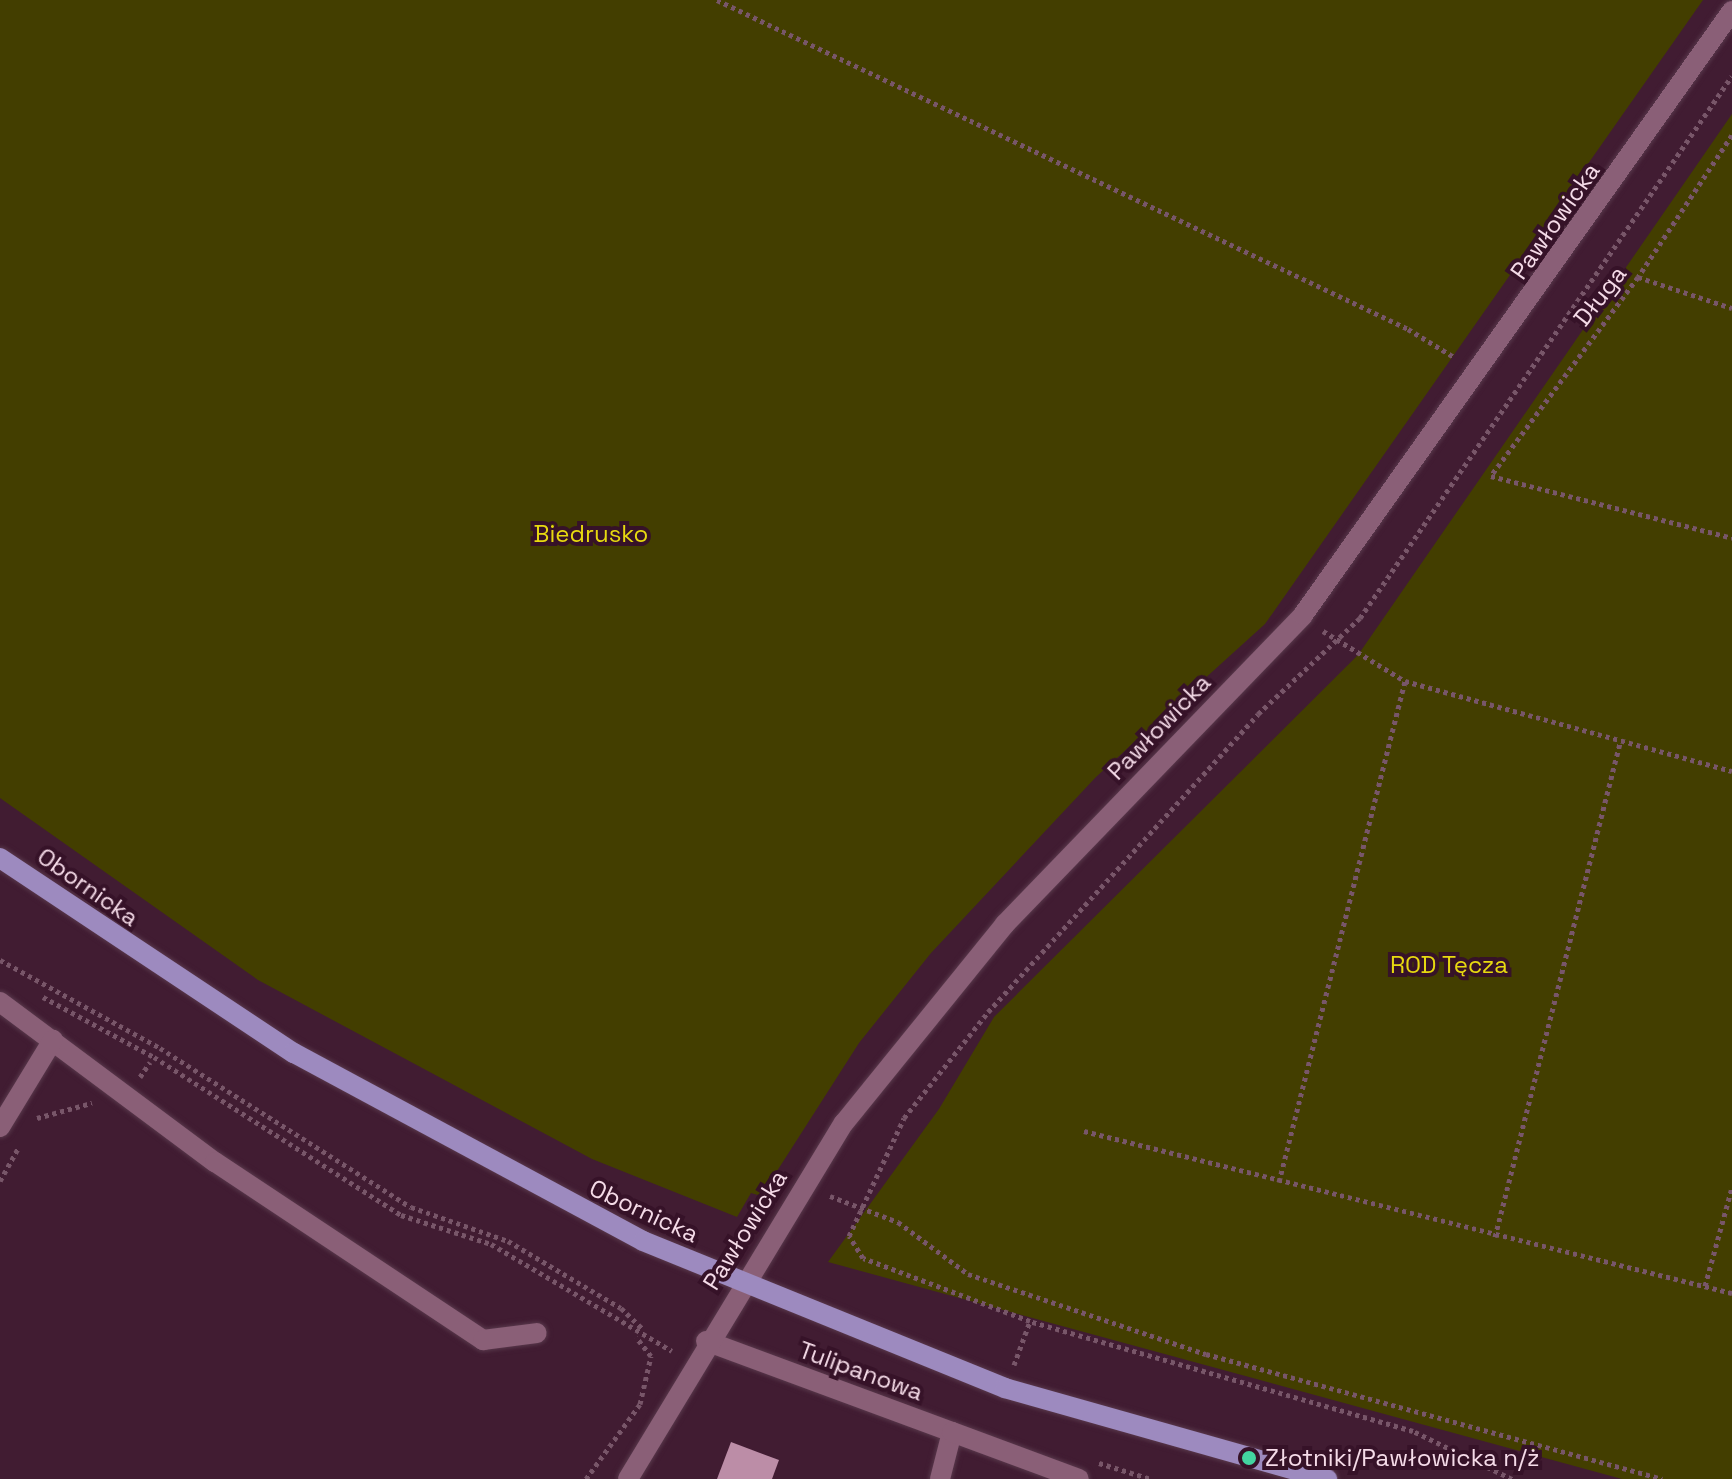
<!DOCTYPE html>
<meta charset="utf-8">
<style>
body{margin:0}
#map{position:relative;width:1732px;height:1479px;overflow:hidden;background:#411c32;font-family:"Space Grotesk",sans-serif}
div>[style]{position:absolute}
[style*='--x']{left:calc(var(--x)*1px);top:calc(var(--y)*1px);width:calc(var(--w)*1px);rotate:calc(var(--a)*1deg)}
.green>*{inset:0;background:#433e00}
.building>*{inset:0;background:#bc8da7}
.path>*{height:5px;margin-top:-2.5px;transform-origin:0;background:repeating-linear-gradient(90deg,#785669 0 4px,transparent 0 8px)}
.roads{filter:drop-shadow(0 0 2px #58384b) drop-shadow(0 0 2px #58384b)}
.minor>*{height:20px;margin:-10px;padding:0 10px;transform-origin:10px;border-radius:10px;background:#8a5f77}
.major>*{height:20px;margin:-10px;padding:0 10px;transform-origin:10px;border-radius:10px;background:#9d8abf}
.dots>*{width:22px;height:22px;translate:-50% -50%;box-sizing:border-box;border:4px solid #361228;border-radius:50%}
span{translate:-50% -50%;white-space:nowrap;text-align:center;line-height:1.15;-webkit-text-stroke:8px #361228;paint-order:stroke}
.street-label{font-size:24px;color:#f5dbe8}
.park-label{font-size:24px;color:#e7d910}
.poi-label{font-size:24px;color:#f5dbe8}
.left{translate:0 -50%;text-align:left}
</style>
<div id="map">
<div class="green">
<div style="clip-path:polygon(0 0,1703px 0,1265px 624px,1096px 777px,931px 953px,859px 1043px,761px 1196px,751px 1193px,737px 1217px,592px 1159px,258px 980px,0 798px)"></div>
<div style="clip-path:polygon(1732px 114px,1732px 1479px,1622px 1479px,828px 1262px,939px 1109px,994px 1017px,1358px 655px)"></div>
</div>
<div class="building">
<div style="clip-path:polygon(731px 1442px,779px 1460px,772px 1479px,717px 1479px)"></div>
</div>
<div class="path">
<div style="--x:717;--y:0;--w:765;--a:25.46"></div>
<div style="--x:1408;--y:329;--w:54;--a:31.3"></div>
<div style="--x:1732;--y:135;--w:170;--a:123.5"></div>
<div style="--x:1638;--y:277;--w:247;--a:126.5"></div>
<div style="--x:1491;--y:476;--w:249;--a:14.4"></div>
<div style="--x:1638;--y:277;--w:99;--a:18.3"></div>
<div style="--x:1323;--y:631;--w:96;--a:31.4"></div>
<div style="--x:1405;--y:681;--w:339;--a:15.4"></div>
<div style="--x:0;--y:960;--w:183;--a:28.8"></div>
<div style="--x:160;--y:1048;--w:297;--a:32.4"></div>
<div style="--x:411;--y:1207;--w:103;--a:19.3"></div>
<div style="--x:508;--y:1241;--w:131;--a:30.7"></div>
<div style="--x:621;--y:1308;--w:29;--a:44"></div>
<div style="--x:43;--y:997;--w:126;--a:28.4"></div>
<div style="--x:154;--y:1057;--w:293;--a:32.6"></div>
<div style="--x:401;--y:1215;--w:95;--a:17.9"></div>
<div style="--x:491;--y:1244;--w:210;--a:30.6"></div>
<div style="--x:140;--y:1077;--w:18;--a:-56"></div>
<div style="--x:37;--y:1118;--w:57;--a:-15.3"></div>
<div style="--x:1084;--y:1131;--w:668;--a:14.04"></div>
<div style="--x:0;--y:1181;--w:39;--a:-61"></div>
<div style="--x:1279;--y:1182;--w:517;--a:-75.88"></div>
<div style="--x:830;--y:1196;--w:73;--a:20.9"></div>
<div style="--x:898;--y:1222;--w:87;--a:36.6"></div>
<div style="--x:968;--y:1274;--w:251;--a:18.6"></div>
<div style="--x:1206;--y:1354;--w:473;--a:15.3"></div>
<div style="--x:1495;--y:1237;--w:510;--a:-75.8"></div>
<div style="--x:1705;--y:1286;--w:103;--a:-74.7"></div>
<div style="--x:1014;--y:1365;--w:47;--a:-70"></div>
<div style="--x:1099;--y:1463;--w:54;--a:17.1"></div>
<div style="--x:586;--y:1479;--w:92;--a:-54.2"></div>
<div style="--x:640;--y:1404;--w:49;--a:-77.1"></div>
<div style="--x:651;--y:1356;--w:24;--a:-128"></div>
<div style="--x:1512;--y:1479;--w:110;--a:-154.1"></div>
<div style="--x:1413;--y:1431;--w:398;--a:-164"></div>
<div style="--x:1030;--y:1321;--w:178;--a:-159.3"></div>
<div style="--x:863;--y:1258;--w:26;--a:-122"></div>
<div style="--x:849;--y:1236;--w:130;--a:-65"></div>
<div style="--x:904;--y:1118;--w:135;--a:-51.6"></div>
<div style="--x:988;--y:1012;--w:402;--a:-47.8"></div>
<div style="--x:1258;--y:714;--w:140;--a:-43.3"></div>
<div style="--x:1360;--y:618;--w:657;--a:-55.54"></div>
</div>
<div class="roads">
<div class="minor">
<div style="--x:0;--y:1002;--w:268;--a:36.7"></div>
<div style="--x:215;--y:1162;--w:322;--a:33.6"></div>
<div style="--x:483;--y:1340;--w:54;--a:-7.4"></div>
<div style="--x:0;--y:1127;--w:102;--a:-58.7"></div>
<div style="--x:706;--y:1341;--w:262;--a:20.3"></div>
<div style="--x:952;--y:1432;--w:49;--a:104.3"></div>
<div style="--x:952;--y:1432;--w:135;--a:20.3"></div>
<div style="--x:628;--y:1479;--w:416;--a:-58.8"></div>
<div style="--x:844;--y:1123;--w:256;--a:-51"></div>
<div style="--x:1005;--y:924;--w:429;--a:-46"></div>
<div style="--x:1303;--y:615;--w:741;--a:-54.62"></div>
</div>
<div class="major">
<div style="--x:0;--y:858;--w:353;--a:33.6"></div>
<div style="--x:294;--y:1053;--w:396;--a:28.3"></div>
<div style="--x:643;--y:1241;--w:391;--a:22.1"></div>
<div style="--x:1005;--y:1388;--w:335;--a:15.8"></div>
</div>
</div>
<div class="dots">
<div style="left:1249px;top:1458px;background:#43d4a0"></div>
</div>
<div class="street-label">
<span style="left:1555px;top:221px;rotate:-55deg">Pawłowicka</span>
<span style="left:1600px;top:296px;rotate:-52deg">Długa</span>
<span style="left:1159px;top:727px;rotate:-46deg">Pawłowicka</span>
<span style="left:88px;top:887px;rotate:35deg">Obornicka</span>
<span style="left:644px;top:1211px;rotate:25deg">Obornicka</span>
<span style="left:745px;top:1230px;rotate:-58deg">Pawłowicka</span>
<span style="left:861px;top:1371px;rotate:20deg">Tulipanowa</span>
</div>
<div class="park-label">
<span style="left:591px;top:534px">Biedrusko</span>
<span style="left:1449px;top:965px">ROD Tęcza</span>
</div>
<div class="poi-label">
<span class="left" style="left:1265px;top:1458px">Złotniki/Pawłowicka n/ż</span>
</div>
</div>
